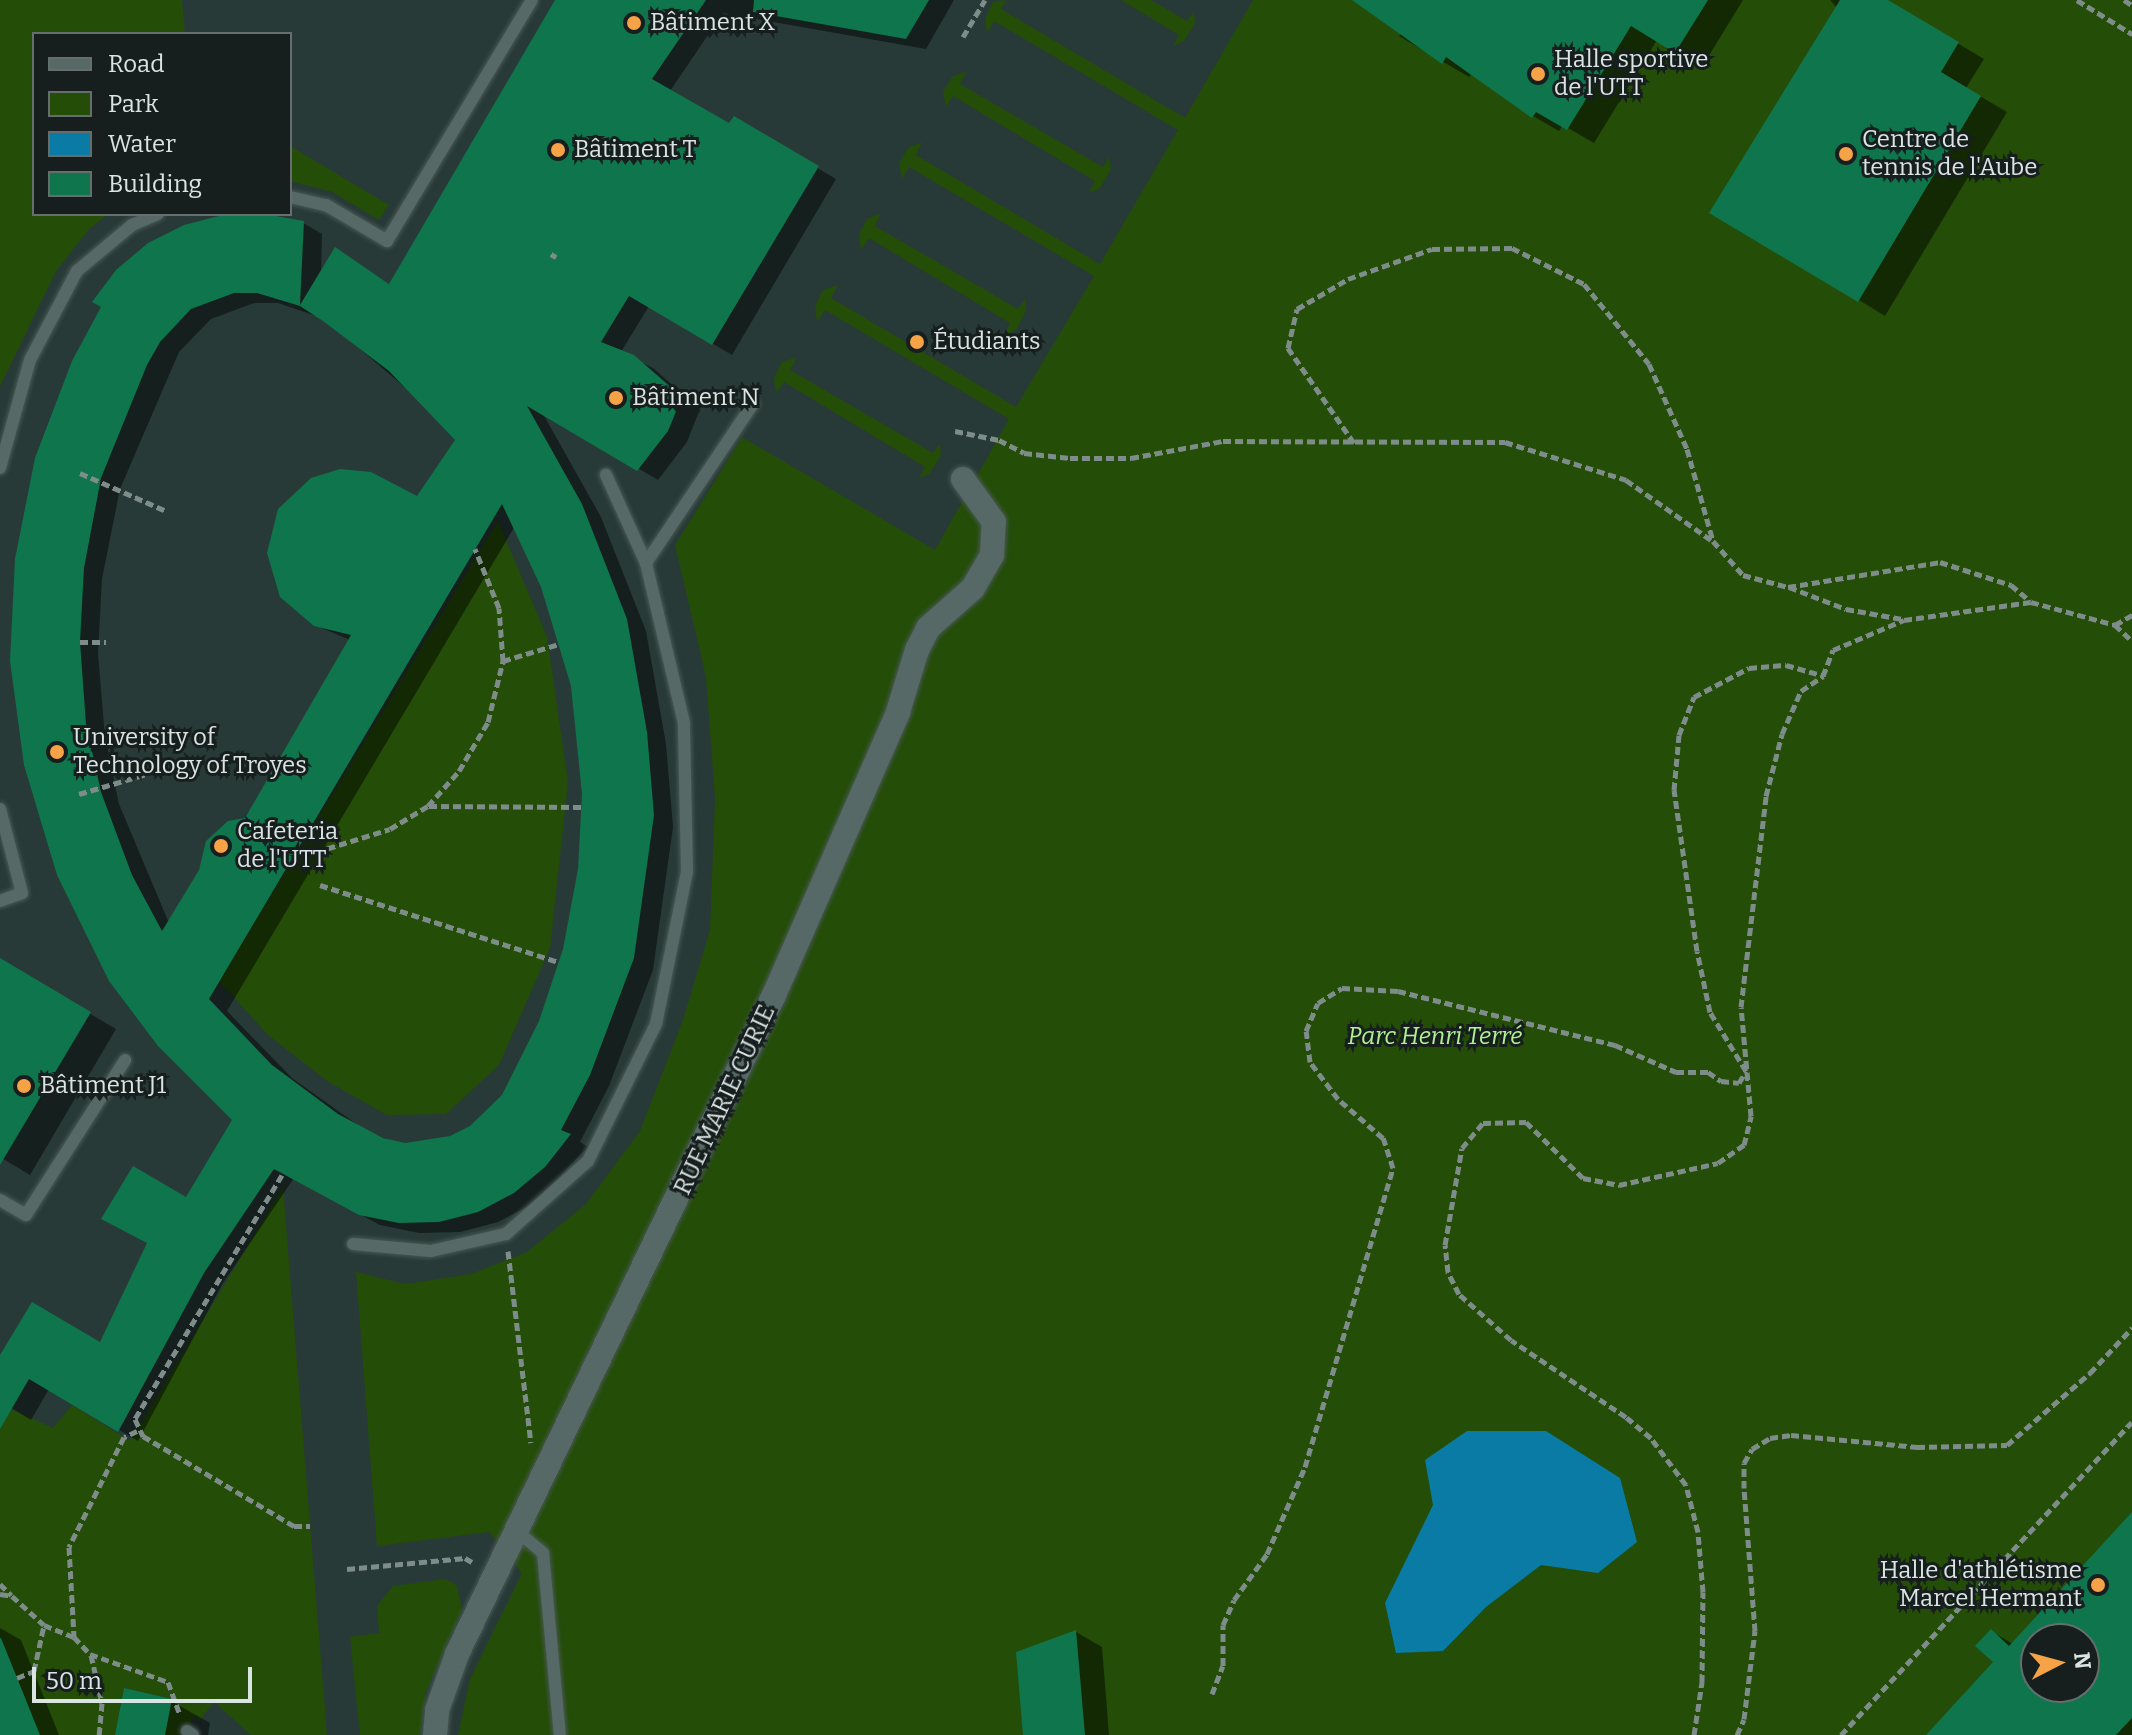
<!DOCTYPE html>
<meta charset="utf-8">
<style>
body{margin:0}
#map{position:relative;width:2132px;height:1735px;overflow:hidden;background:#283a37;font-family:Bitter,serif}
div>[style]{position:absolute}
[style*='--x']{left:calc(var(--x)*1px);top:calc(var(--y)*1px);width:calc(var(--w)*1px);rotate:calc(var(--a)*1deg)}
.green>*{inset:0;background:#244d08}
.water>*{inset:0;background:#097ba4}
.shadow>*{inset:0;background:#0007}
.building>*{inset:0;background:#0f754d}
.path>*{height:5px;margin-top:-2.5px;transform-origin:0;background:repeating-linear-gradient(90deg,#7e8c8a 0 8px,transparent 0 12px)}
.roads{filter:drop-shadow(0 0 2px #495855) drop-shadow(0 0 2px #495855)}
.lane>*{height:12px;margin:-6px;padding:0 6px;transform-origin:6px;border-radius:6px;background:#566966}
.street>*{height:24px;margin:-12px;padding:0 12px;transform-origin:12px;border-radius:12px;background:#566966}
.dots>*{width:22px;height:22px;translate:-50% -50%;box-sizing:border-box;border:4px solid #171f1e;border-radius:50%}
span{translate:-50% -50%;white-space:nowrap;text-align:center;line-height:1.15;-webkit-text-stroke:6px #171f1e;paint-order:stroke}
.poi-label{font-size:24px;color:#dae4e2}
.left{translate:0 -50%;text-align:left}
.right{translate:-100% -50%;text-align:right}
.park-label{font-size:24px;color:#b1f194;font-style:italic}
.street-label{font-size:24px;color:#dae4e2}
.legend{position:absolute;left:32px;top:32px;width:260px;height:184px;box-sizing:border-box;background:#171f1e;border:2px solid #656e6c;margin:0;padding:10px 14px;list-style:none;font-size:24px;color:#dae4e2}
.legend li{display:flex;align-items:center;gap:16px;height:40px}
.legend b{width:40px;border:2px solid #656e6c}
.north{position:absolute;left:2020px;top:1623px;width:80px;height:80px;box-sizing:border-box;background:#171f1e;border:2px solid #656e6c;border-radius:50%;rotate:84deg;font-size:22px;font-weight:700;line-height:32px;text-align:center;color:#dae4e2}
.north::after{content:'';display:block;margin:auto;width:28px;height:36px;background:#f6a247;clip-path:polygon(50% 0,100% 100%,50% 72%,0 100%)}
.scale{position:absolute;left:32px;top:1667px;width:220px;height:36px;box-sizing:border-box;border:4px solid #dae4e2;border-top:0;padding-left:10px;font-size:24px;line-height:28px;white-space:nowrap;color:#dae4e2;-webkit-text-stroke:6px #171f1e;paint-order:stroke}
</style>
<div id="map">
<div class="green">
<div style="clip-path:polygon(0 0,182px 0,185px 34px,34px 34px,34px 214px,108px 214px,89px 229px,56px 271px,0 386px)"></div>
<div style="clip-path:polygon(evenodd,1006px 0,1001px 9px,1185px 118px,1253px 0,2132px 0,2132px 1735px,458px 1735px,470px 1679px,522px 1573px,489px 1532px,377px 1546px,356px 1272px,405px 1284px,471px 1274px,527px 1252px,586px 1204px,640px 1131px,683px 1020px,710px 930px,715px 799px,706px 677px,675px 545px,742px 437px,935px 550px,1009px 419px,825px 310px,817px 322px,815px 306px,823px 290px,838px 285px,831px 298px,1016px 407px,1094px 276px,909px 167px,902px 179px,899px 163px,908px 148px,922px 142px,916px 155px,1100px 264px,1178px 130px,994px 21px,987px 33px,985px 18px,993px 2px,1006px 0,2036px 1639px,2084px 1639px,2084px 1687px,2036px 1687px,2036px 1639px)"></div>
<div style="clip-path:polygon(1121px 0,1151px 0,1187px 21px,1194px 11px,1195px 23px,1184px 41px,1173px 46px,1179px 35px)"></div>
<div style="clip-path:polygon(966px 71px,960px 84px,1103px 167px,1109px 157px,1111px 169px,1100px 188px,1089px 193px,1095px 181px,953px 96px,946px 107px,943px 92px,952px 77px)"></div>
<div style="clip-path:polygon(290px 146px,389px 205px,379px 220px,332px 192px,290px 181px)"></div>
<div style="clip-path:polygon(881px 213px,875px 226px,1018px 309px,1025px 299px,1026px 311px,1016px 330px,1004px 335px,1010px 323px,869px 238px,861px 250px,859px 234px,867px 219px)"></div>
<div style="clip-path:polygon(797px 357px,790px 370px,933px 453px,940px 443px,941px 455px,930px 473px,919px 478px,925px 467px,784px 382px,776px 393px,774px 378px,782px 362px)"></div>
<div style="clip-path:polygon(498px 521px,547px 637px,568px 782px,550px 948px,499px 1065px,446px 1114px,387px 1115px,327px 1081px,268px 1035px,219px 981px)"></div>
<div style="clip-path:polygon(283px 1188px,327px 1735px,251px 1735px,214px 1702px,200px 1720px,194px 1716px,185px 1735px,165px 1735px,172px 1699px,124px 1688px,115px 1735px,40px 1735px,0 1636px,0 1404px,53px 1428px,72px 1405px,130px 1441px)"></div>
<div style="clip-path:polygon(446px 1579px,457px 1586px,462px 1610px,426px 1692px,420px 1735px,360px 1735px,350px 1637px,379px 1633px,377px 1606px,393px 1586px)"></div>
</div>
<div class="water">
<div style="clip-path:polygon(1467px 1431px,1546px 1431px,1620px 1478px,1637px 1542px,1598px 1573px,1541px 1565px,1486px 1607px,1443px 1651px,1396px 1653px,1385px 1603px,1433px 1505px,1425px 1460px)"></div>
</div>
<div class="shadow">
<div style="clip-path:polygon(evenodd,559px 0,954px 0,926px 49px,723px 13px,670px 91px,730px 126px,734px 119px,836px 179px,732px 355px,649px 306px,621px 352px,653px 368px,700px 409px,687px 442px,658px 480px,542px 412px,601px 517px,646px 631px,666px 744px,673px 827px,653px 970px,609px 1086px,580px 1142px,588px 1147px,534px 1203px,498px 1222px,460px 1232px,419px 1233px,380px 1225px,294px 1178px,223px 1283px,138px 1441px,49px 1389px,31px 1420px,0 1401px,0 1359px,101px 1345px,149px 1243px,187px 1200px,234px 1120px,59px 874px,74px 362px,303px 223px,322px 234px,321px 275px,354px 261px,391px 285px,559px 0,254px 303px,278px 303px,325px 319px,429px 408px,457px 440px,417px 499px,315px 625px,350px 640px,246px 820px,169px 923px,119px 804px,105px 737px,98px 654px,102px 579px,120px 489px,179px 352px,211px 319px,254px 303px,559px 0,515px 526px,543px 586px,572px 685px,584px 794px,580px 869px,565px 950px,541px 1021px,504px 1096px,472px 1128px,429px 1144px,405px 1145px,369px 1133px,292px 1078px,227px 1011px,515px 526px)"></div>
<div style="clip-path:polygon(1356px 0,1743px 0,1702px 67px,1657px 40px,1594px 143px,1563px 125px,1559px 131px,1533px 116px,1472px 73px,1469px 77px,1399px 36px,1404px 29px)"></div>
<div style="clip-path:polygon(1830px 0,1885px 0,1984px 59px,1966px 88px,2007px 112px,1885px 316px,1859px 300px,1837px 8px)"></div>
<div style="clip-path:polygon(3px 962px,116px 1029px,30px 1175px,0 1157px)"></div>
<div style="clip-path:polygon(evenodd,2132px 1533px,2132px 1735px,1928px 1735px,1996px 1662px,1991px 1631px,2013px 1644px,2132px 1533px,2036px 1639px,2084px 1639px,2084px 1687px,2036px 1687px,2036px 1639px)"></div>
<div style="clip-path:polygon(0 1628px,21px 1640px,59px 1735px,0 1735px)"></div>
<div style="clip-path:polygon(1076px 1632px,1102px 1647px,1109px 1735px,1025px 1735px)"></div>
<div style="clip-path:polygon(171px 1701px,210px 1723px,208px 1735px,117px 1735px)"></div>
</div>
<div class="building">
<div style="clip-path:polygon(evenodd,555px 0,706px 0,652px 79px,729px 123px,734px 116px,819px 166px,712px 345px,629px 296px,601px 342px,634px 355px,682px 397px,668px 431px,637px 471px,527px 406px,582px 504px,627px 619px,647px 732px,654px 815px,634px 958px,590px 1075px,561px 1130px,571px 1134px,545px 1167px,514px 1193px,478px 1212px,439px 1222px,399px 1223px,359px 1215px,274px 1169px,204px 1273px,118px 1432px,29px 1379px,0 1429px,0 1355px,32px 1302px,100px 1342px,147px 1243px,101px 1219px,133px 1166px,186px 1197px,232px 1120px,158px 1046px,109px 981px,57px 875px,24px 765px,10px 661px,15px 559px,35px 458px,72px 361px,101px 307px,92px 302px,116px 270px,148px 243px,184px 225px,223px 215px,264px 214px,304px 221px,300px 305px,335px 247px,389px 284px,555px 0,234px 293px,257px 293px,300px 306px,323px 321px,389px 371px,455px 440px,417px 496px,371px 472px,340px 469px,311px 478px,278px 509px,267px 553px,280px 597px,314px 626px,351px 635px,245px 818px,228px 821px,206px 841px,199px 870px,162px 931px,132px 875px,101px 792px,86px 724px,80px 642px,84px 568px,101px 478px,147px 365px,160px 342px,191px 309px,234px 293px,555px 0,502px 504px,541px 587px,571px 686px,582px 794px,578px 869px,563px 949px,539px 1021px,502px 1095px,470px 1126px,450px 1136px,405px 1143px,383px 1138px,338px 1114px,272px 1065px,209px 999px,502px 504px)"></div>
<div style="clip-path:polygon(754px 0,929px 0,906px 39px,753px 12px)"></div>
<div style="clip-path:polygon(1352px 0,1708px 0,1675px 53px,1631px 26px,1567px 130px,1536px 112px,1532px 118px,1446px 57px,1442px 64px)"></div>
<div style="clip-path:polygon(1840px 0,1888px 0,1959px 42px,1941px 72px,1981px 96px,1858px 302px,1709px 213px)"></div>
<div style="clip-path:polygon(0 958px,91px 1012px,0 1165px)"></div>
<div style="clip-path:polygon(evenodd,2132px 1512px,2132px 1718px,2116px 1735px,1926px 1735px,1993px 1662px,1975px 1646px,1991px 1629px,2009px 1646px,2132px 1512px,2036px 1639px,2084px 1639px,2084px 1687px,2036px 1687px,2036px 1639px)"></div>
<div style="clip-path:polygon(1076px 1630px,1085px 1735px,1023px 1735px,1016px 1652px)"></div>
<div style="clip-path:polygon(0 1638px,1px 1638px,40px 1735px,0 1735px)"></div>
<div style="clip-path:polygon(124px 1688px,172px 1699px,165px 1735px,115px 1735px)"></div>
</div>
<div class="path">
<div style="--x:2077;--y:0;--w:65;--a:31.7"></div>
<div style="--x:2124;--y:0;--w:9;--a:32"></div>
<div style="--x:963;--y:37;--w:43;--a:-59.3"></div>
<div style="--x:551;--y:254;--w:6;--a:31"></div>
<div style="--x:955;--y:431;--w:45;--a:11.6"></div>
<div style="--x:999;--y:440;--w:28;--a:27"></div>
<div style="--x:1024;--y:453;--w:46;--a:6.2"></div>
<div style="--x:1070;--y:458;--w:61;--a:0"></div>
<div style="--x:1131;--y:458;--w:94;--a:-10.5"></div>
<div style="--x:1223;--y:441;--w:282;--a:0.2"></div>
<div style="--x:1505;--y:442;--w:127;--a:17.4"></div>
<div style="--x:1626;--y:480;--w:104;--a:35.2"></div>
<div style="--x:1354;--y:443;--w:116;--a:-124.8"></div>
<div style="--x:1288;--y:348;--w:40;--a:-77"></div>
<div style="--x:1297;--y:309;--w:59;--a:-30.5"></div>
<div style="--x:1348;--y:279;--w:89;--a:-19.7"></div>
<div style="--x:1432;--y:249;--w:80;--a:-0.7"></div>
<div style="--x:1512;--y:248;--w:80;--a:26.6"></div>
<div style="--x:1584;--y:284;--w:103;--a:50.9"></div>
<div style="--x:1649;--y:364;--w:93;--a:65.9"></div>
<div style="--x:1687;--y:449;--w:96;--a:74.2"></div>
<div style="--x:1713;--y:541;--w:45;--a:48.6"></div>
<div style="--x:1743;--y:575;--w:47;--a:14.9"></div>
<div style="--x:1788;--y:587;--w:154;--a:-9.3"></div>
<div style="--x:1940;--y:562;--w:75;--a:17.9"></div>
<div style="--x:2011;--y:585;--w:25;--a:40"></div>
<div style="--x:80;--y:473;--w:92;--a:23.8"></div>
<div style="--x:1789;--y:587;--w:61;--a:21.1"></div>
<div style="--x:1846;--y:609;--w:57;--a:10.1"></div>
<div style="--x:2115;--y:625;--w:20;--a:-30"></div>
<div style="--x:80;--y:642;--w:26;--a:0"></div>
<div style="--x:503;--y:661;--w:59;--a:-16.9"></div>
<div style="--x:79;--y:794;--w:71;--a:-16.4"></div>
<div style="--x:429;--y:806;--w:152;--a:0.4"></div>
<div style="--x:316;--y:852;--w:77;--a:-17.3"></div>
<div style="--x:390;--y:829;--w:44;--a:-31.2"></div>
<div style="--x:428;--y:806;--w:47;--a:-48.5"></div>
<div style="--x:459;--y:771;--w:57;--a:-59.4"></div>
<div style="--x:488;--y:722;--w:63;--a:-76.2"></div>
<div style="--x:503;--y:661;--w:53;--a:-94.3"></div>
<div style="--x:499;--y:608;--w:64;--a:-112.1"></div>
<div style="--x:320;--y:885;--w:250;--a:17.9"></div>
<div style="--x:282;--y:1175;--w:285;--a:121.1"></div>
<div style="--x:135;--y:1419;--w:19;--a:65"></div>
<div style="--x:143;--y:1436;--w:176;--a:30.8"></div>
<div style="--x:294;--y:1526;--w:16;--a:0"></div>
<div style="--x:508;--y:1251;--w:193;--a:83.2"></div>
<div style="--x:137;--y:1431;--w:14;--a:155"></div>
<div style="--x:124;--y:1437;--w:123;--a:116.6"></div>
<div style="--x:69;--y:1547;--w:90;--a:86.8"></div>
<div style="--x:74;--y:1637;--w:23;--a:47"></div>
<div style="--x:90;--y:1654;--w:83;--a:19.7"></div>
<div style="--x:168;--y:1682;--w:35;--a:70"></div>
<div style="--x:347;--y:1569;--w:119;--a:-5.3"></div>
<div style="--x:465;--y:1558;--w:8;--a:30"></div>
<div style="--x:0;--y:1584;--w:16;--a:45"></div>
<div style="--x:0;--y:1594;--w:12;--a:9"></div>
<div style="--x:12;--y:1596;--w:43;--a:42.2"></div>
<div style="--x:44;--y:1625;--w:32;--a:22"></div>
<div style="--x:91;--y:1655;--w:49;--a:77.1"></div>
<div style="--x:102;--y:1703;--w:32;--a:95"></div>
<div style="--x:17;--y:1678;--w:18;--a:-22"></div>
<div style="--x:34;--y:1671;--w:47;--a:-77.7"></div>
<div style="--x:1212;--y:1694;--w:30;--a:-69"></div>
<div style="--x:1223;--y:1666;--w:41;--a:-90"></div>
<div style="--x:1223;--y:1625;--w:27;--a:-66"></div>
<div style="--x:1234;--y:1600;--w:57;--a:-54.3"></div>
<div style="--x:1267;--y:1554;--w:95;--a:-66.4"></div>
<div style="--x:1305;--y:1467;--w:312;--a:-73.6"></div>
<div style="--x:1393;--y:1168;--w:32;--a:-108"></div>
<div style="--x:1383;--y:1138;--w:60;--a:-139.1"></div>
<div style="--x:1338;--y:1099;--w:46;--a:-127.1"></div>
<div style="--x:1310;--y:1062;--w:31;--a:-97"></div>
<div style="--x:1306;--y:1031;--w:30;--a:-67"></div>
<div style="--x:1318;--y:1003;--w:28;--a:-32"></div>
<div style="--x:1342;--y:988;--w:56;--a:3.1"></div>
<div style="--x:1398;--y:991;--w:224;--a:14"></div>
<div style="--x:1615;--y:1045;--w:67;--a:23.9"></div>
<div style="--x:1676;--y:1072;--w:32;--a:0"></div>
<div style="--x:1708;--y:1072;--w:16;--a:35"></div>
<div style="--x:1721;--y:1081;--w:18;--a:6"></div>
<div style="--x:1739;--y:1083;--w:14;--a:-60"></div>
<div style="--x:1746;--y:1071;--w:69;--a:-121.4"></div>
<div style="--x:1710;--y:1012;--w:62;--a:-102"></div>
<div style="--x:1697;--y:951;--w:163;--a:-98.1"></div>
<div style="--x:1674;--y:790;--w:55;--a:-84.8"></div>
<div style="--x:1679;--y:735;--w:41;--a:-68.5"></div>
<div style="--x:1694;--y:697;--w:62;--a:-27.8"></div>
<div style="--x:1749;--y:668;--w:37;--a:-5"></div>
<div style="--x:1786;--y:665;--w:37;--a:16"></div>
<div style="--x:1694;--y:1735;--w:54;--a:-81.4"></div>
<div style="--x:1702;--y:1682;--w:90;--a:-89.4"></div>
<div style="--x:1703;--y:1592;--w:60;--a:-94.8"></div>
<div style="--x:1698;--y:1532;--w:49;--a:-104.3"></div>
<div style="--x:1686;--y:1485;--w:59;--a:-126.7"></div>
<div style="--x:1651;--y:1438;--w:33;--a:-140"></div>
<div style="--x:1626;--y:1417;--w:138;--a:-146.2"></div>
<div style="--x:1511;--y:1340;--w:69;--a:-138.5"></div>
<div style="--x:1459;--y:1294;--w:25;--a:-117"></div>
<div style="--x:1448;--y:1272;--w:27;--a:-96"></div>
<div style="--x:1445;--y:1245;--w:98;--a:-80.1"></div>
<div style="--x:1462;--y:1148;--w:33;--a:-50"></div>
<div style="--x:1483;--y:1123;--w:43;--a:-1.3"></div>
<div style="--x:1526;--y:1122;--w:80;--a:44.5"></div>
<div style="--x:1583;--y:1178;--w:37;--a:11"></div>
<div style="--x:1619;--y:1185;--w:101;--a:-12.5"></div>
<div style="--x:1718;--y:1163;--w:32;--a:-35"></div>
<div style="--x:1744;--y:1145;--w:30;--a:-76"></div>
<div style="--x:1751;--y:1116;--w:109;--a:-95.2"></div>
<div style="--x:1741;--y:1007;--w:212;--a:-83.2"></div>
<div style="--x:1766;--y:796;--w:64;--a:-75.5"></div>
<div style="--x:1782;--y:734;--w:47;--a:-66.2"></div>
<div style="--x:1801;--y:691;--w:27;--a:-34"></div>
<div style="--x:1823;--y:676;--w:28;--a:-69"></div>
<div style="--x:1833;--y:650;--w:77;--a:-22.9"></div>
<div style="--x:1904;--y:620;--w:128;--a:-8.1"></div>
<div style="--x:2031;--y:602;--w:87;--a:15.3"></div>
<div style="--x:2115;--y:625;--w:23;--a:43"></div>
<div style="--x:1737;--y:1735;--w:17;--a:-66"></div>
<div style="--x:1744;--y:1719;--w:89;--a:-82.9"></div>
<div style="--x:1755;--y:1631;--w:143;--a:-94.4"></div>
<div style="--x:1744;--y:1488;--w:25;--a:-90"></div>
<div style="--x:1744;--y:1463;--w:16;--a:-60"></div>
<div style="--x:1752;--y:1449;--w:21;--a:-31"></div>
<div style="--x:1770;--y:1438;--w:21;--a:-8"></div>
<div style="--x:1791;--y:1435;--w:127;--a:5.4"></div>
<div style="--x:1917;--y:1447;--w:90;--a:-1.3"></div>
<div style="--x:2007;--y:1445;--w:110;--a:-40.9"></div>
<div style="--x:2090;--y:1373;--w:62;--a:-47"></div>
<div style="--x:1841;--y:1735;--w:427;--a:-47.1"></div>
</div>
<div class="roads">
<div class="lane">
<div style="--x:290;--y:197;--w:37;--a:13"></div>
<div style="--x:326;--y:205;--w:71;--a:30.5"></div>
<div style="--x:387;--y:241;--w:281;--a:-59"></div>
<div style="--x:0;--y:468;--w:112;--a:-74.5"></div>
<div style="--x:30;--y:360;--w:101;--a:-62.2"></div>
<div style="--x:77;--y:271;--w:72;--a:-39.9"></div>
<div style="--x:132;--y:225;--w:28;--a:-23"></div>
<div style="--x:646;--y:563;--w:192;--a:-56.1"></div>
<div style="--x:0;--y:809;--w:87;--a:75.3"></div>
<div style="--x:22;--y:893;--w:23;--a:160"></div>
<div style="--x:0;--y:1200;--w:30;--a:30"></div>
<div style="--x:26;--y:1215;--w:184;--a:-57.4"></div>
<div style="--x:353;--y:1244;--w:78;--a:5.1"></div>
<div style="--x:431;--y:1251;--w:77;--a:-12.8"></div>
<div style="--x:506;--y:1234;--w:110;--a:-41.7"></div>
<div style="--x:588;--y:1161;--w:153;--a:-63.6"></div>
<div style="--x:656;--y:1024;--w:155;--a:-78.5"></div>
<div style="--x:687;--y:872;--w:149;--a:-91.2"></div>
<div style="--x:684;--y:723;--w:164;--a:-103.4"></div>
<div style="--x:646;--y:563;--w:97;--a:-114.4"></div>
<div style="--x:518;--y:1532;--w:33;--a:40"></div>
<div style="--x:543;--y:1553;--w:183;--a:84.7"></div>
<div style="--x:187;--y:1731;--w:7;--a:34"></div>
</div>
<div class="street">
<div style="--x:435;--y:1735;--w:25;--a:-85"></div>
<div style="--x:437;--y:1710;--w:59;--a:-70.3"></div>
<div style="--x:457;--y:1654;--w:731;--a:-64.31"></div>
<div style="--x:774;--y:995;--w:309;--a:-66.3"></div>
<div style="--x:898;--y:712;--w:65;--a:-73"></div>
<div style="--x:917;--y:650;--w:25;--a:-63"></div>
<div style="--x:928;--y:628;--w:60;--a:-41.6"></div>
<div style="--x:973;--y:588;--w:38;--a:-60"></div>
<div style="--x:992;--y:555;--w:33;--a:-87"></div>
<div style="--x:994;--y:522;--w:53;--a:-125.8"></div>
</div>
</div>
<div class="dots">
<div style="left:634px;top:23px;background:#f6a247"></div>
<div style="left:1538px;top:74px;background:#f6a247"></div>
<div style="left:558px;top:150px;background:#f6a247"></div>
<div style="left:1846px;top:154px;background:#f6a247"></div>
<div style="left:917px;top:342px;background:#f6a247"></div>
<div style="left:616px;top:398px;background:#f6a247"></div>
<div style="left:57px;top:752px;background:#f6a247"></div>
<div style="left:221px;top:846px;background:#f6a247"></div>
<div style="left:24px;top:1086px;background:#f6a247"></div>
<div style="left:2098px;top:1585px;background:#f6a247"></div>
</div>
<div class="poi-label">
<span class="left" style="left:650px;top:23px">Bâtiment X</span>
<span class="left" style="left:1554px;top:74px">Halle sportive<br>de l'UTT</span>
<span class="left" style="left:1862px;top:154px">Centre de<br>tennis de l'Aube</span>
<span class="left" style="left:574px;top:150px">Bâtiment T</span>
<span class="left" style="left:933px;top:342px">Étudiants</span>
<span class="left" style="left:632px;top:398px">Bâtiment N</span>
<span class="left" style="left:73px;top:752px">University of<br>Technology of Troyes</span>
<span class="left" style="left:237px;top:846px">Cafeteria<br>de l'UTT</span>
<span class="left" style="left:40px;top:1086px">Bâtiment J1</span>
<span class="right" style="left:2082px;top:1585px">Halle d'athlétisme<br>Marcel Hermant</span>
</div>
<div class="park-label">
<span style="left:1435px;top:1037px">Parc Henri Terré</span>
</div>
<div class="street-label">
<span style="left:725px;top:1100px;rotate:-65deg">RUE MARIE CURIE</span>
</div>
<ul class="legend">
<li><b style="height:10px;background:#566966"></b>Road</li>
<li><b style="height:22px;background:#244d08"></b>Park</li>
<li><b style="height:22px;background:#097ba4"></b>Water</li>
<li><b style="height:22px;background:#0f754d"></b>Building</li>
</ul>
<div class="north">N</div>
<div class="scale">50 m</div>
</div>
